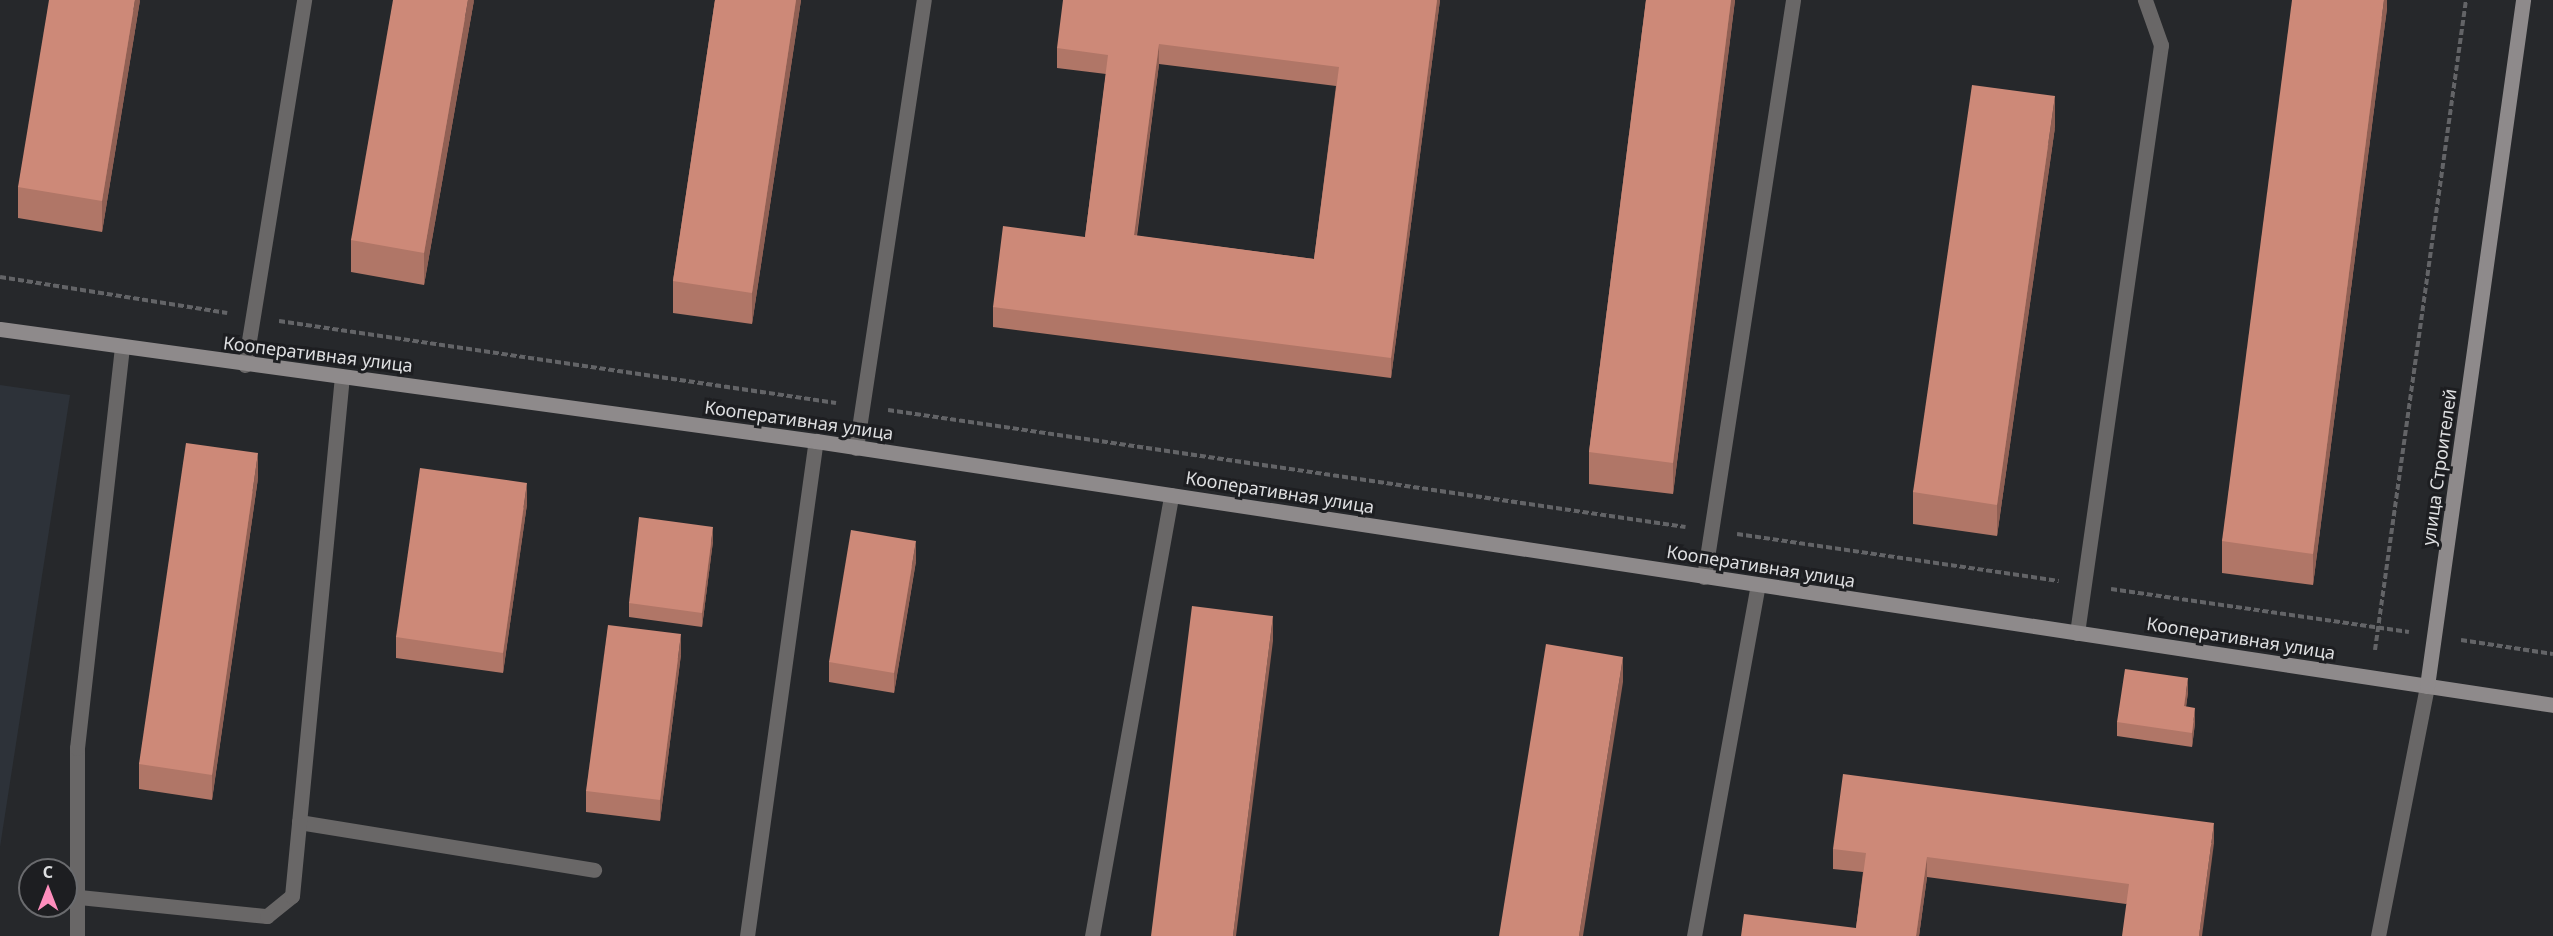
<!DOCTYPE html>
<meta charset="utf-8">
<style>
body{margin:0}
#map{position:relative;width:2553px;height:936px;overflow:hidden;background:#26282b;font-family:"Noto Sans",sans-serif}
div>[style]{position:absolute}
[style*='--x']{left:calc(var(--x)*1px);top:calc(var(--y)*1px);width:calc(var(--w)*1px);rotate:calc(var(--a)*1deg)}
.built>*{inset:0;background:#2d3239}
.path>*{height:4px;margin-top:-2px;transform-origin:0;background:repeating-linear-gradient(90deg,#636467 0 6px,transparent 0 9px)}
.lane>*{height:15px;margin:-7.5px;padding:0 7.5px;transform-origin:7.5px;border-radius:7.5px;background:#696767}
.street>*{height:15px;margin:-7.5px;padding:0 7.5px;transform-origin:7.5px;border-radius:7.5px;background:#696767}
.secondary>*{height:15px;margin:-7.5px;padding:0 7.5px;transform-origin:7.5px;border-radius:7.5px;background:#8e8a8b}
.wall>*{inset:0;background:#b07667}
.shaded-wall>*{inset:0;background:#906054}
.building>*{inset:0;background:#cd8978}
span{translate:-50% -50%;white-space:nowrap;text-align:center;line-height:1.15;-webkit-text-stroke:6px #1d1e21;paint-order:stroke}
.street-label{font-size:18px;color:#dedfe1}
.north{position:absolute;left:18px;top:858px;width:60px;height:60px;box-sizing:border-box;background:#1d1e21;border:2px solid #6a6b6e;border-radius:50%;rotate:0deg;font-size:16px;font-weight:700;line-height:24px;text-align:center;color:#dedfe1}
.north::after{content:'';display:block;margin:auto;width:21px;height:27px;background:#fe8ebd;clip-path:polygon(50% 0,100% 100%,50% 72%,0 100%)}
</style>
<div id="map">
<div class="built">
<div style="clip-path:polygon(0 385px,70px 395px,0 847px)"></div>
</div>
<div class="path">
<div style="--x:0;--y:277;--w:230;--a:9"></div>
<div style="--x:279;--y:321;--w:563;--a:8.37"></div>
<div style="--x:888;--y:410;--w:806;--a:8.35"></div>
<div style="--x:1737;--y:534;--w:325;--a:8.3"></div>
<div style="--x:2111;--y:589;--w:301;--a:8.2"></div>
<div style="--x:2461;--y:640;--w:93;--a:8.7"></div>
<div style="--x:2375;--y:650;--w:656;--a:-82.03"></div>
</div>
<div class="lane">
<div style="--x:245;--y:365;--w:370;--a:-80.8"></div>
<div style="--x:856;--y:448;--w:453;--a:-81.4"></div>
<div style="--x:1704;--y:577;--w:584;--a:-81.23"></div>
<div style="--x:2077;--y:633;--w:594;--a:-81.87"></div>
<div style="--x:2161;--y:45;--w:48;--a:-109.6"></div>
<div style="--x:299;--y:822;--w:299;--a:9.2"></div>
<div style="--x:79;--y:897;--w:189;--a:5.8"></div>
<div style="--x:267;--y:916;--w:32;--a:-39"></div>
<div style="--x:292;--y:896;--w:522;--a:-84.51"></div>
<div style="--x:747;--y:936;--w:500;--a:-82.1"></div>
<div style="--x:1092;--y:936;--w:448;--a:-79.8"></div>
<div style="--x:1694;--y:936;--w:357;--a:-79.7"></div>
</div>
<div class="street">
<div style="--x:77;--y:936;--w:188;--a:-90"></div>
<div style="--x:77;--y:748;--w:404;--a:-83.6"></div>
<div style="--x:2378;--y:936;--w:255;--a:-78.9"></div>
</div>
<div class="secondary">
<div style="--x:0;--y:329;--w:824;--a:7.82"></div>
<div style="--x:816;--y:441;--w:1757;--a:8.64"></div>
<div style="--x:2427;--y:686;--w:693;--a:-82.03"></div>
</div>
<div class="wall">
<div style="clip-path:polygon(140px 0,102px 232px,18px 218px,18px 187px)"></div>
<div style="clip-path:polygon(474px 0,424px 285px,351px 272px,351px 240px)"></div>
<div style="clip-path:polygon(715px 0,801px 0,752px 324px,673px 313px,673px 281px)"></div>
<div style="clip-path:polygon(evenodd,1440px 0,1391px 378px,993px 327px,993px 307px,1085px 237px,1106px 74px,1057px 68px,1057px 48px,1440px 0,1159px 64px,1336px 86px,1314px 259px,1137px 236px,1159px 64px)"></div>
<div style="clip-path:polygon(1646px 0,1735px 0,1673px 494px,1589px 484px,1589px 452px)"></div>
<div style="clip-path:polygon(2387px 0,2387px 8px,2313px 585px,2222px 573px,2222px 541px)"></div>
<div style="clip-path:polygon(2055px 127px,1997px 536px,1913px 524px,1913px 492px)"></div>
<div style="clip-path:polygon(258px 478px,212px 800px,139px 789px,139px 764px)"></div>
<div style="clip-path:polygon(527px 504px,503px 673px,396px 658px,396px 637px)"></div>
<div style="clip-path:polygon(713px 541px,702px 627px,629px 617px,629px 603px)"></div>
<div style="clip-path:polygon(916px 561px,894px 693px,829px 682px,829px 662px)"></div>
<div style="clip-path:polygon(681px 654px,660px 821px,586px 812px,586px 791px)"></div>
<div style="clip-path:polygon(2188px 692px,2186px 707px,2195px 723px,2192px 747px,2117px 736px,2117px 722px)"></div>
<div style="clip-path:polygon(2214px 843px,2126px 904px,1927px 877px,1919px 936px,1741px 936px,1856px 928px,1863px 872px,1833px 869px,1833px 849px)"></div>
</div>
<div class="shaded-wall">
<div style="clip-path:polygon(135px 0,140px 0,102px 232px,102px 201px)"></div>
<div style="clip-path:polygon(468px 0,474px 0,424px 285px,424px 253px)"></div>
<div style="clip-path:polygon(796px 0,801px 0,752px 324px,752px 293px)"></div>
<div style="clip-path:polygon(1437px 0,1440px 0,1391px 378px,1391px 358px)"></div>
<div style="clip-path:polygon(1731px 0,1735px 0,1673px 494px,1673px 463px)"></div>
<div style="clip-path:polygon(2384px 0,2387px 0,2387px 8px,2313px 585px,2313px 554px)"></div>
<div style="clip-path:polygon(1159px 44px,1159px 64px,1134px 255px,1134px 235px)"></div>
<div style="clip-path:polygon(2055px 96px,2055px 127px,1997px 536px,1997px 505px)"></div>
<div style="clip-path:polygon(258px 453px,258px 478px,212px 800px,212px 775px)"></div>
<div style="clip-path:polygon(527px 483px,527px 504px,503px 673px,503px 653px)"></div>
<div style="clip-path:polygon(713px 527px,713px 541px,702px 627px,702px 613px)"></div>
<div style="clip-path:polygon(916px 541px,916px 561px,894px 693px,894px 673px)"></div>
<div style="clip-path:polygon(1273px 616px,1273px 641px,1236px 936px,1233px 936px)"></div>
<div style="clip-path:polygon(681px 634px,681px 654px,660px 821px,660px 800px)"></div>
<div style="clip-path:polygon(1623px 657px,1623px 682px,1583px 936px,1579px 936px)"></div>
<div style="clip-path:polygon(2188px 678px,2188px 692px,2184px 721px,2184px 706px)"></div>
<div style="clip-path:polygon(2195px 708px,2195px 723px,2192px 747px,2192px 733px)"></div>
<div style="clip-path:polygon(2214px 823px,2214px 843px,2202px 936px,2199px 936px)"></div>
<div style="clip-path:polygon(1927px 857px,1927px 877px,1919px 936px,1916px 936px)"></div>
</div>
<div class="building">
<div style="clip-path:polygon(49px 0,135px 0,102px 201px,18px 187px)"></div>
<div style="clip-path:polygon(393px 0,468px 0,424px 253px,351px 240px)"></div>
<div style="clip-path:polygon(715px 0,796px 0,752px 293px,673px 281px)"></div>
<div style="clip-path:polygon(evenodd,1063px 0,1437px 0,1391px 358px,993px 307px,1003px 226px,1085px 237px,1108px 55px,1057px 48px,1063px 0,1159px 44px,1339px 67px,1314px 259px,1134px 235px,1159px 44px)"></div>
<div style="clip-path:polygon(1646px 0,1731px 0,1673px 463px,1589px 452px)"></div>
<div style="clip-path:polygon(2292px 0,2384px 0,2313px 554px,2222px 541px)"></div>
<div style="clip-path:polygon(1972px 85px,2055px 96px,1997px 505px,1913px 492px)"></div>
<div style="clip-path:polygon(186px 443px,258px 453px,212px 775px,139px 764px)"></div>
<div style="clip-path:polygon(420px 468px,527px 483px,503px 653px,396px 637px)"></div>
<div style="clip-path:polygon(639px 517px,713px 527px,702px 613px,629px 603px)"></div>
<div style="clip-path:polygon(851px 530px,916px 541px,894px 673px,829px 662px)"></div>
<div style="clip-path:polygon(1192px 606px,1273px 616px,1233px 936px,1151px 936px)"></div>
<div style="clip-path:polygon(608px 625px,681px 634px,660px 800px,586px 791px)"></div>
<div style="clip-path:polygon(1546px 644px,1623px 657px,1579px 936px,1499px 936px)"></div>
<div style="clip-path:polygon(2125px 669px,2188px 678px,2184px 706px,2195px 708px,2192px 733px,2117px 722px)"></div>
<div style="clip-path:polygon(1843px 774px,2214px 823px,2199px 936px,2122px 936px,2129px 884px,1927px 857px,1916px 936px,1741px 936px,1744px 914px,1856px 928px,1866px 853px,1833px 849px)"></div>
</div>
<div class="street-label">
<span style="left:318px;top:354px;rotate:7deg">Кооперативная улица</span>
<span style="left:799px;top:420px;rotate:8deg">Кооперативная улица</span>
<span style="left:2439px;top:467px;rotate:-82deg">улица Строителей</span>
<span style="left:1280px;top:492px;rotate:9deg">Кооперативная улица</span>
<span style="left:1761px;top:566px;rotate:9deg">Кооперативная улица</span>
<span style="left:2241px;top:638px;rotate:9deg">Кооперативная улица</span>
</div>
<div class="north">С</div>
</div>
